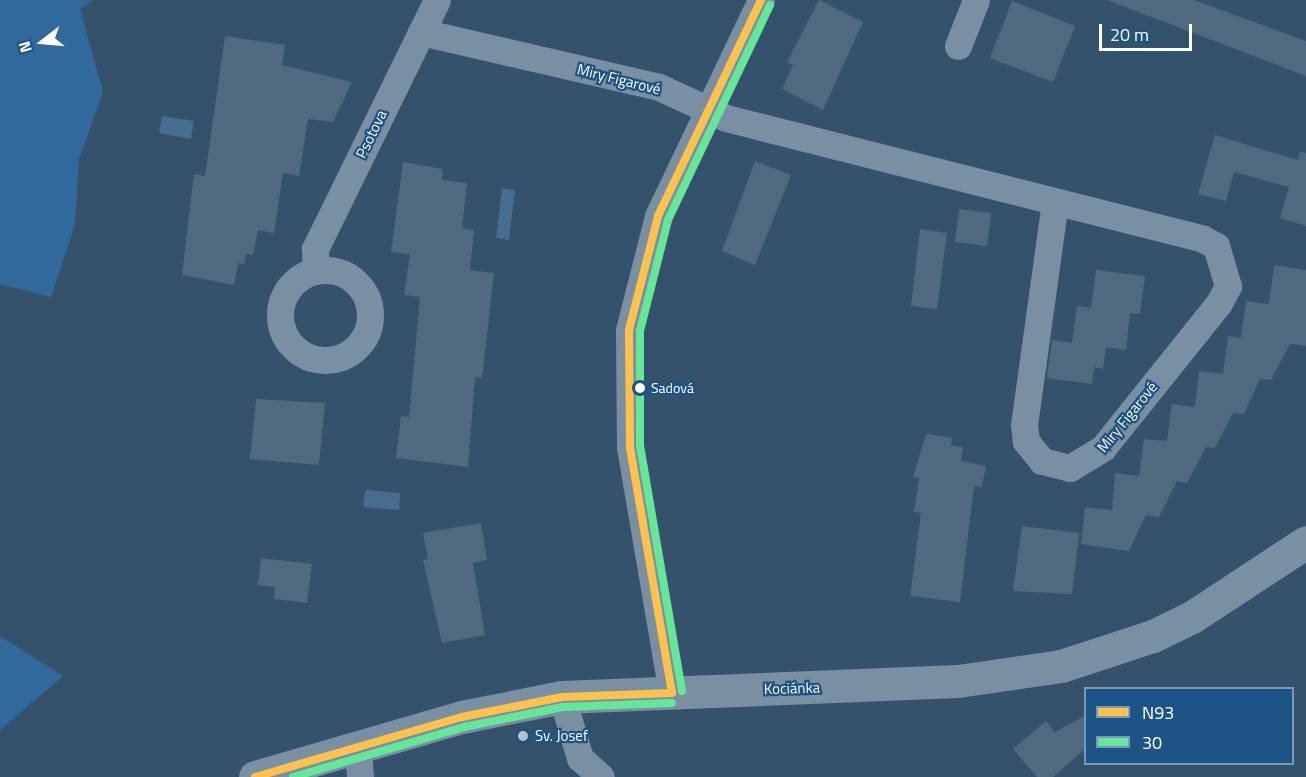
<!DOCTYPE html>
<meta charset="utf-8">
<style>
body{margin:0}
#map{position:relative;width:1306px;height:777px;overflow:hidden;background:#35526d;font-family:"Titillium Web",sans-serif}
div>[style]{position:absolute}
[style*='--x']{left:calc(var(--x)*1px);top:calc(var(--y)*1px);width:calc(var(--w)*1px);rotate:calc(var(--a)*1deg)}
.green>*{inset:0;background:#32699c}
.water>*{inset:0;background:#466c90}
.building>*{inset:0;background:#51697e}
.minor>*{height:27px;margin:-13.5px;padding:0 13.5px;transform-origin:13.5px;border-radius:13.5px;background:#7b8fa3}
.minor>.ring{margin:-13.5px;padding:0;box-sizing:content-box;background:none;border:27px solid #7b8fa3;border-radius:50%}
.tertiary>*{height:33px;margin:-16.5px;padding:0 16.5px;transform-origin:16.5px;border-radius:16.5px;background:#7b8fa3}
.bus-1>*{height:8px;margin:-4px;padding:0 4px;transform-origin:4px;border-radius:4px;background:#fcc24d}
.bus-2>*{height:8px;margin:-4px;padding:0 4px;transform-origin:4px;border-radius:4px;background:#66e699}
.dots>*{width:16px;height:16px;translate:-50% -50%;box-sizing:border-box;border:3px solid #1d5385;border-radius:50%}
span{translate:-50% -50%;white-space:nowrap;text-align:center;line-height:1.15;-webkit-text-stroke:4.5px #1d5385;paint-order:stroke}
.bus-label{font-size:14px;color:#fff}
.left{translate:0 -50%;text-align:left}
.street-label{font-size:15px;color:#fff}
.poi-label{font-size:15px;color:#fff}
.legend{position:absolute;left:1084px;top:687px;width:210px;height:78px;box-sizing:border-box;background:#1d5385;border:2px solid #7798b6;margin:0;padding:8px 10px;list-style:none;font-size:18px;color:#fff}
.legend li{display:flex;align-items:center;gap:12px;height:30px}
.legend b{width:30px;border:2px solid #7798b6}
.north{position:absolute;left:12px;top:12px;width:60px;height:60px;-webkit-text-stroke:4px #1d5385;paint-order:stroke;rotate:254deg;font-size:16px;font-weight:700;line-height:24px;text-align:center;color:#fff}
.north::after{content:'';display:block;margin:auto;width:21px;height:27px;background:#fff;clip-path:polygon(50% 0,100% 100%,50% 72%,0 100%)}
.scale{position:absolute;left:1099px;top:24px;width:93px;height:27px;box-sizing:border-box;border:3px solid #fff;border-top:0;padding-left:8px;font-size:18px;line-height:21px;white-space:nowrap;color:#fff;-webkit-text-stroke:4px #1d5385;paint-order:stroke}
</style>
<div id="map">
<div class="green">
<div style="clip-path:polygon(0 0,93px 0,80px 9px,103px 92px,79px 160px,75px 224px,51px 297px,0 284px)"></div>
<div style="clip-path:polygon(0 636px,63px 676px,0 730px)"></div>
</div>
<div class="water">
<div style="clip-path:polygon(162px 116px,194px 121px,191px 139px,159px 133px)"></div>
<div style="clip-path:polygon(502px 188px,515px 190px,509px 240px,496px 238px)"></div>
<div style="clip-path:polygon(365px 490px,400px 493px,399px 510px,363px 507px)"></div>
</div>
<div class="building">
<div style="clip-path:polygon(819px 0,863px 22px,823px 110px,782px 89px,793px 65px,787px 62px)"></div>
<div style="clip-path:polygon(1107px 0,1194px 0,1306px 41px,1306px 76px)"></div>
<div style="clip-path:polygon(1012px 1px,1075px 26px,1053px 82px,990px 58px)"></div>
<div style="clip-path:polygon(225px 36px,285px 45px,282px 65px,352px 82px,333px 122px,308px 119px,299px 176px,283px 173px,274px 233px,258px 230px,253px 255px,246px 254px,244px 264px,238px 263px,234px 285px,182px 275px,194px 174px,205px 176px)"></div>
<div style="clip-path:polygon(1215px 135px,1298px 160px,1300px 152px,1306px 153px,1306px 226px,1280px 218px,1289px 187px,1234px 172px,1226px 201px,1198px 194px)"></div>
<div style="clip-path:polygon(755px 161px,791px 175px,755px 265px,722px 251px)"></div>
<div style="clip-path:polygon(403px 162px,443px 169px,442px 180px,467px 183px,462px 228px,474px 230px,470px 270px,494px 273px,482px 378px,475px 377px,468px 467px,396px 458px,401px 416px,409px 417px,420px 297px,404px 295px,410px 254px,391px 252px)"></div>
<div style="clip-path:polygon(959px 209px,991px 213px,987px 246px,955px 242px)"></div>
<div style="clip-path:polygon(920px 229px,947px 233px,937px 309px,911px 306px)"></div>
<div style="clip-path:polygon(1274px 265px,1306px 270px,1306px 346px,1290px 344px,1271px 380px,1260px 379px,1244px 414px,1233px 413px,1215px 448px,1206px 447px,1187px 483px,1177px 481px,1159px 517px,1146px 515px,1129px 551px,1081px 544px,1085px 507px,1112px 510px,1115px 473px,1139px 476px,1144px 439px,1167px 441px,1172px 404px,1195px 407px,1199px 371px,1223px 374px,1228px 336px,1241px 338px,1246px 301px,1269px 304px)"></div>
<div style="clip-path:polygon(1096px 270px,1145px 276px,1140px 314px,1130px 313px,1126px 350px,1106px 347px,1103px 369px,1094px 367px,1092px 384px,1047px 378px,1052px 340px,1072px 343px,1077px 306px,1091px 308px)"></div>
<div style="clip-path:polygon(256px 399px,325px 403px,319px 465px,250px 459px)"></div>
<div style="clip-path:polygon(926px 434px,952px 438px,951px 446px,963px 447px,961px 461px,986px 466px,982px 487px,974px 486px,960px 602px,910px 596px,921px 513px,914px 512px,919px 478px,913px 477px)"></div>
<div style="clip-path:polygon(481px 523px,487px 560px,473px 563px,485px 635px,442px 643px,423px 560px,428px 559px,423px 533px)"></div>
<div style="clip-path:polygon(1022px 526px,1079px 533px,1072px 594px,1013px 591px)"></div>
<div style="clip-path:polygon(261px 558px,312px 564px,307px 603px,274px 599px,275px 587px,258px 585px)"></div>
<div style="clip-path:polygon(1086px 715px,1086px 748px,1053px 777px,1037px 777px,1013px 749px,1046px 721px,1055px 732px)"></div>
</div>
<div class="minor">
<div style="--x:421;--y:32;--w:244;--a:13"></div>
<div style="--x:659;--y:87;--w:74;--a:24.8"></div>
<div style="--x:726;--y:118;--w:492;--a:14.2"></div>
<div style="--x:1203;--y:239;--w:15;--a:28"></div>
<div style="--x:1216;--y:246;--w:42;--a:73.3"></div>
<div style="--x:1228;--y:286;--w:19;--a:118"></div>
<div style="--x:1219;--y:303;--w:186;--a:128.7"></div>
<div style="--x:1103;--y:448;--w:39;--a:149"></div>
<div style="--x:1070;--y:468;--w:29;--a:-166"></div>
<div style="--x:1042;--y:461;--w:26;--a:-129"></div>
<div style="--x:1026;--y:441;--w:16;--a:-97"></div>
<div style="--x:1024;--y:425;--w:224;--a:-82.1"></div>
<div style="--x:958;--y:46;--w:49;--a:-68.6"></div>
<div class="ring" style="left:280px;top:270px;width:63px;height:63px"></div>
<div style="--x:316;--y:271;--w:22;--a:-93"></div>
<div style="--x:315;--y:249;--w:277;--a:-63.9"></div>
<div style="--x:672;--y:693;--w:250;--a:-99.7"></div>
<div style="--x:630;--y:447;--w:117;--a:-90.5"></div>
<div style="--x:629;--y:330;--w:118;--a:-75.7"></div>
<div style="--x:658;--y:216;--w:239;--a:-64.5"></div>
<div style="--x:562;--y:697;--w:64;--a:73.6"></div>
<div style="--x:580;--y:758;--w:28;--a:42"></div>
<div style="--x:358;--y:748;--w:29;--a:86"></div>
</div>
<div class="tertiary">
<div style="--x:255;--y:777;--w:216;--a:-16.2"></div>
<div style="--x:462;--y:717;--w:102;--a:-11.3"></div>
<div style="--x:562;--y:697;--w:396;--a:-2.3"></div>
<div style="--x:958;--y:681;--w:104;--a:-8.3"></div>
<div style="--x:1061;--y:666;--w:97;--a:-18.1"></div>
<div style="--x:1153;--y:636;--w:43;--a:-26"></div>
<div style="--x:1192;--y:617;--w:136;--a:-33.3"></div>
</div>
<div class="bus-1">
<div style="--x:672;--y:693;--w:250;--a:-99.7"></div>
<div style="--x:630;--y:447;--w:117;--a:-90.5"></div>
<div style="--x:629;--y:330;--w:118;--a:-75.7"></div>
<div style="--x:658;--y:216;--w:239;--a:-64.5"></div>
<div style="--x:255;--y:777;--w:216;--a:-16.2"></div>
<div style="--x:462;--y:717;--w:102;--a:-11.3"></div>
<div style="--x:562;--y:697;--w:110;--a:-2.1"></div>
</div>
<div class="bus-2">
<div style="--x:682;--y:691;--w:249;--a:-99.7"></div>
<div style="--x:640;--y:446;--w:115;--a:-90"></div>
<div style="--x:640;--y:331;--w:114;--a:-75.8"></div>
<div style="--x:668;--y:220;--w:238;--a:-64.6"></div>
<div style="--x:293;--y:777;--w:178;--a:-16.3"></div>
<div style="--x:464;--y:727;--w:101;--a:-11.4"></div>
<div style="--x:563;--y:707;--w:109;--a:-2.1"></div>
</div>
<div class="dots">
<div style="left:640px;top:388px;background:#fff"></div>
<div style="left:523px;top:736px;background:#b8c2cc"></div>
</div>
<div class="bus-label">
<span class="left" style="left:651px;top:388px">Sadová</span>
</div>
<div class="street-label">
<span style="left:619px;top:79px;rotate:14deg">Miry Figarové</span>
<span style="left:371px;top:134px;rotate:-64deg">Psotova</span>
<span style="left:1127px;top:417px;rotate:-51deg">Miry Figarové</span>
<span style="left:792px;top:688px;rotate:-2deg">Kociánka</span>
</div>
<div class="poi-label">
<span class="left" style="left:535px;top:736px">Sv. Josef</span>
</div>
<ul class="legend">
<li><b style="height:8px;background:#fcc24d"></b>N93</li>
<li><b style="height:8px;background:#66e699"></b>30</li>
</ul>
<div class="north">N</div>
<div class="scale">20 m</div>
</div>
